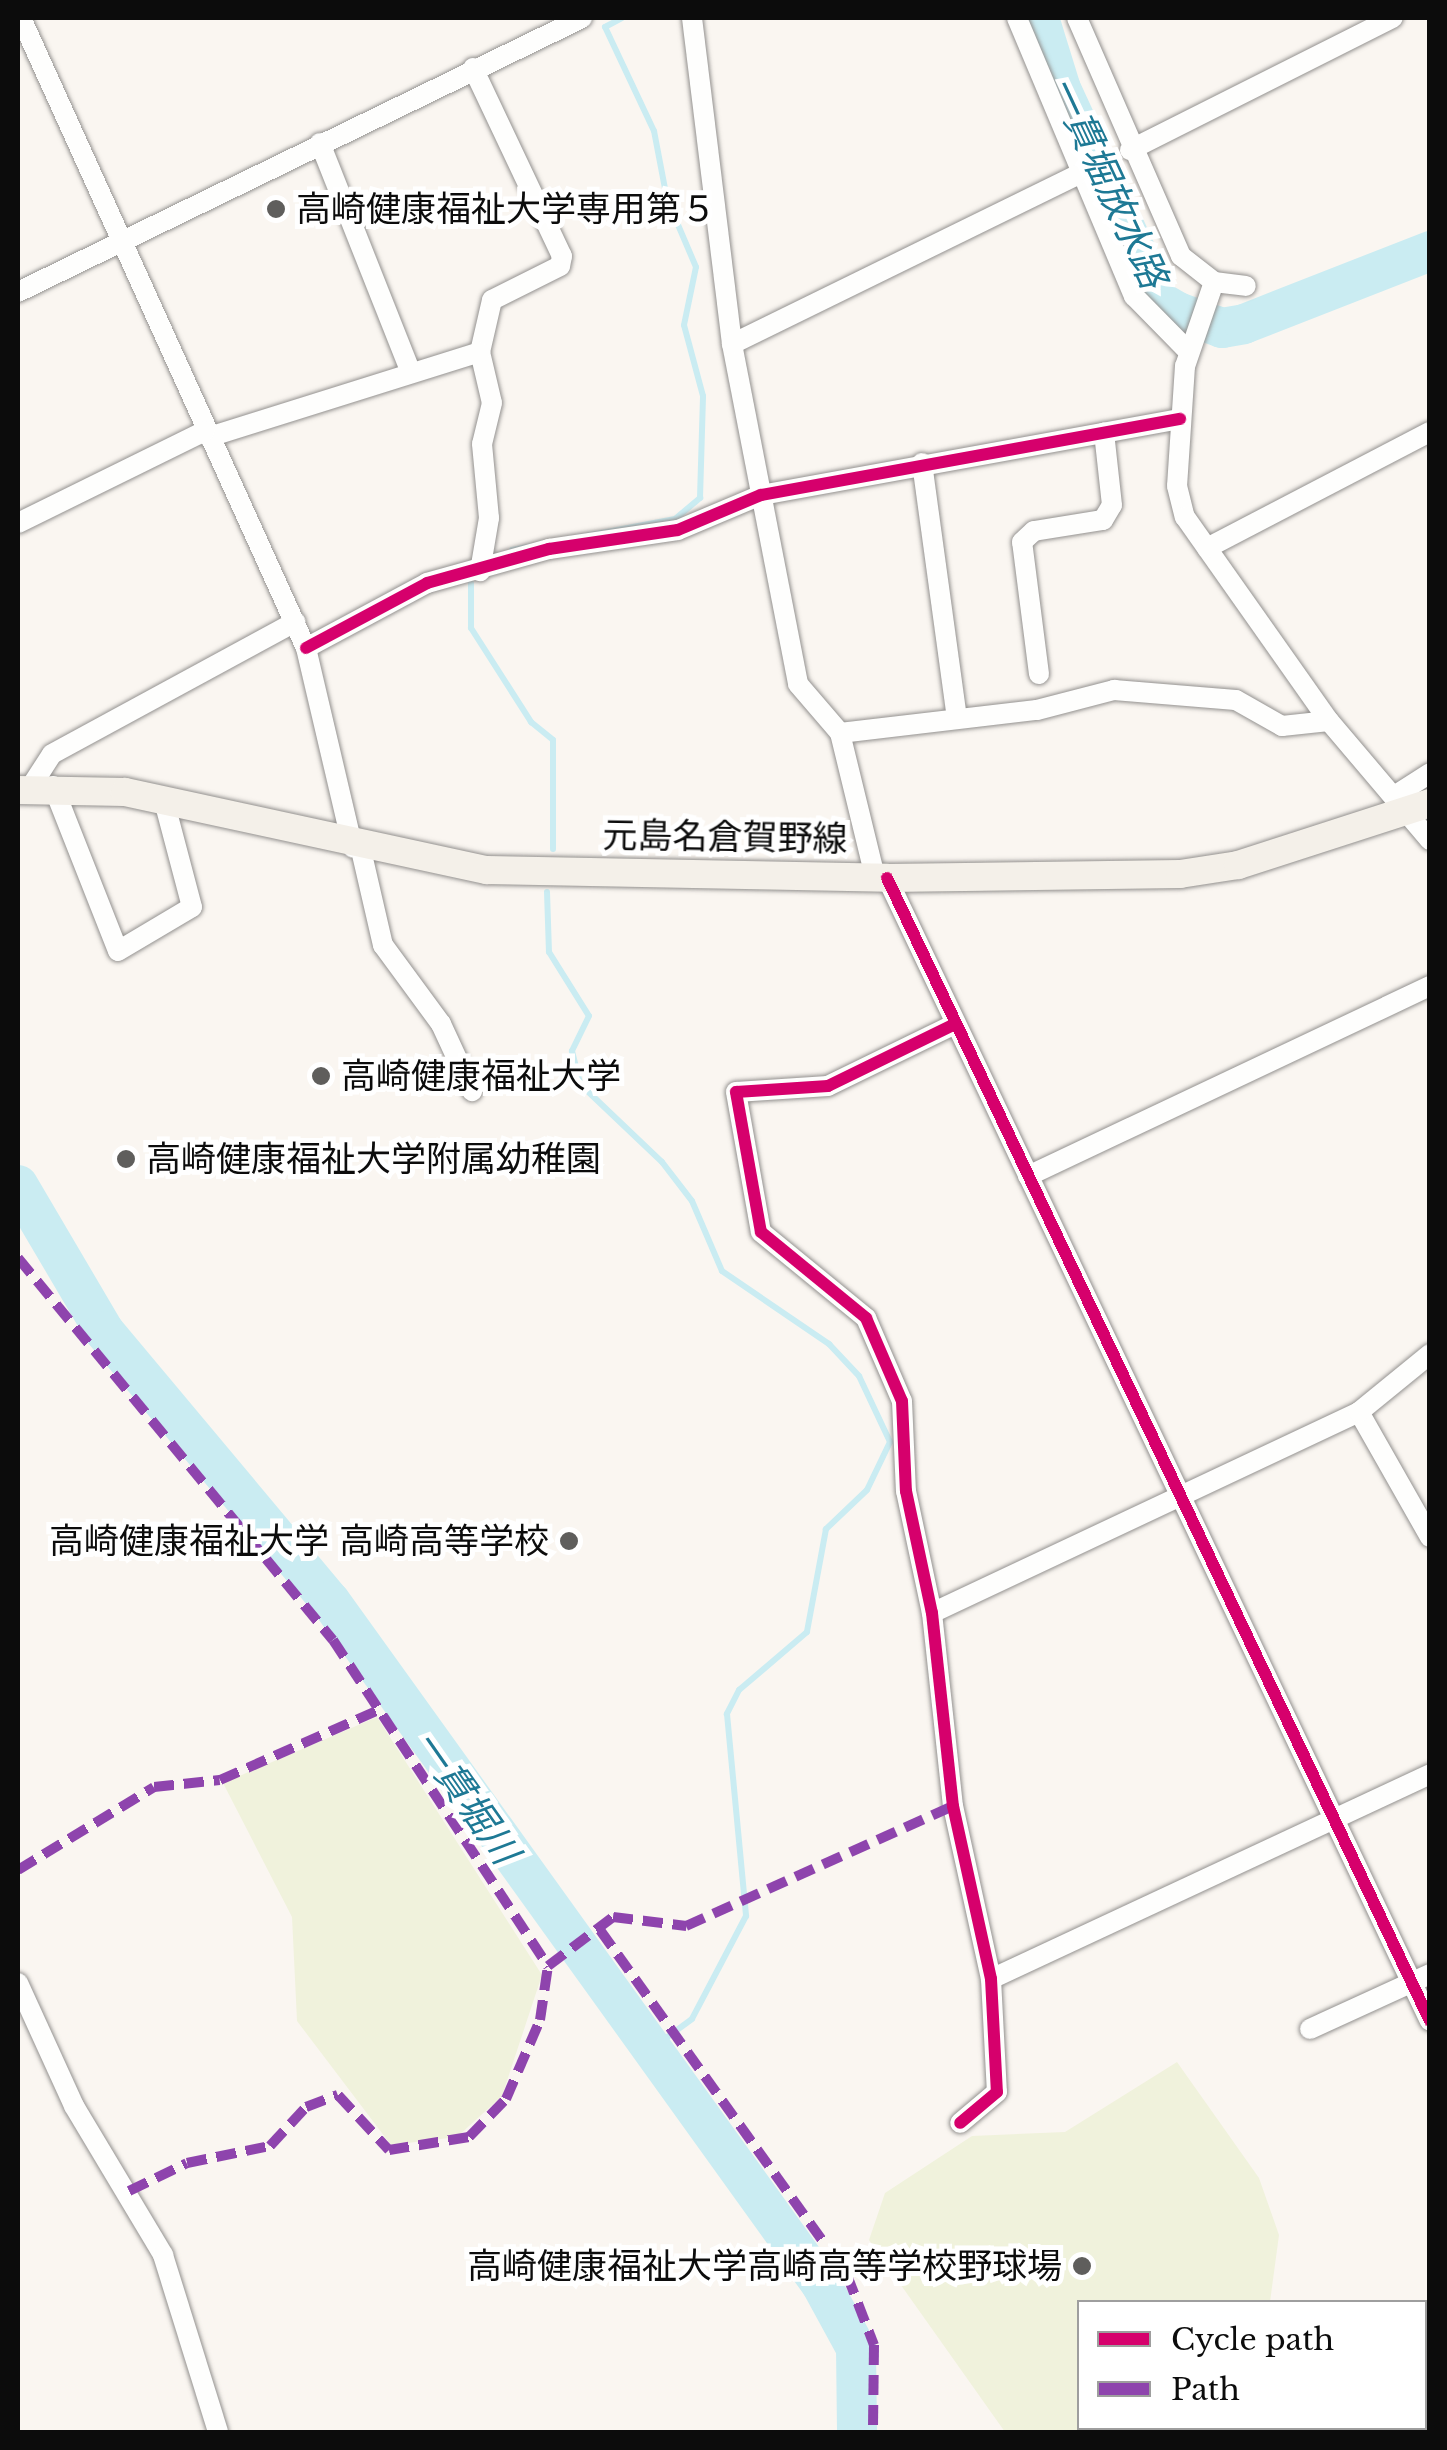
<!DOCTYPE html>
<meta charset="utf-8">
<style>
body{margin:0}
#map{position:relative;width:1447px;height:2450px;overflow:hidden;background:#faf6f1;font-family:"Libre Baskerville","Noto Sans JP",serif}
div>[style]{position:absolute}
[style*='--x']{left:calc(var(--x)*1px);top:calc(var(--y)*1px);width:calc(var(--w)*1px);rotate:calc(var(--a)*1deg)}
.pitch>*{inset:0;background:#f0f2dc}
.stream>*{height:6px;margin:-3px;padding:0 3px;transform-origin:3px;border-radius:3px;background:#caecf2}
.river>*{height:40px;margin:-20px;padding:0 20px;transform-origin:20px;border-radius:20px;background:#caecf2}
.roads{filter:drop-shadow(0 0 2px #93918f) drop-shadow(0 0 2px #93918f)}
.street>*{height:20px;margin:-10px;padding:0 10px;transform-origin:10px;border-radius:10px;background:#fefefd}
.secondary>*{height:28px;margin:-14px;padding:0 14px;transform-origin:14px;border-radius:14px;background:#f4f0e9}
.quiet>*{height:10px;margin-top:-5px;transform-origin:0;background:repeating-linear-gradient(90deg,#8e44ad 0 20px,transparent 0 30px)}
.cycleway>*{height:12px;margin:-6px;padding:0 6px;transform-origin:6px;border-radius:6px;background:#d6006c}
.dots>*{width:28px;height:28px;translate:-50% -50%;box-sizing:border-box;border:5px solid #fff;border-radius:50%}
span{translate:-50% -50%;white-space:nowrap;text-align:center;line-height:1.15;-webkit-text-stroke:10px #fff;paint-order:stroke}
.poi-label{font-size:35px;color:#0c0c0c}
.left{translate:0 -50%;text-align:left}
.right{translate:-100% -50%;text-align:right}
.street-label{font-size:35px;color:#0c0c0c}
.water-label{font-size:38px;color:#1e7995;font-style:italic}
.frame{position:absolute;inset:0;border:20px solid #0c0c0c;pointer-events:none}
.legend{position:absolute;left:1077px;top:2300px;width:350px;height:130px;box-sizing:border-box;background:#fff;border:2px solid #9e9e9e;margin:0;padding:12px 18px;list-style:none;font-size:30px;color:#0c0c0c}
.legend li{display:flex;align-items:center;gap:20px;height:50px}
.legend b{width:50px;border:2px solid #9e9e9e}
</style>
<div id="map">
<div class="pitch">
<div style="clip-path:polygon(377px 1717px,542px 1975px,502px 2096px,457px 2137px,391px 2145px,297px 2021px,292px 1917px,223px 1783px)"></div>
<div style="clip-path:polygon(1177px 2062px,1259px 2178px,1279px 2235px,1270px 2302px,1080px 2302px,1080px 2428px,1161px 2428px,1005px 2432px,869px 2240px,885px 2193px,972px 2136px,1065px 2132px)"></div>
</div>
<div class="stream">
<div style="--x:512;--y:550;--w:166;--a:-10.8"></div>
<div style="--x:675;--y:519;--w:33;--a:-40"></div>
<div style="--x:700;--y:498;--w:102;--a:-88.3"></div>
<div style="--x:703;--y:396;--w:73;--a:-105"></div>
<div style="--x:684;--y:325;--w:59;--a:-78.3"></div>
<div style="--x:696;--y:267;--w:74;--a:-113.1"></div>
<div style="--x:667;--y:199;--w:69;--a:-100.8"></div>
<div style="--x:654;--y:131;--w:115;--a:-115.2"></div>
<div style="--x:605;--y:27;--w:19;--a:-28"></div>
<div style="--x:471;--y:583;--w:45;--a:90"></div>
<div style="--x:471;--y:628;--w:112;--a:57.4"></div>
<div style="--x:531;--y:722;--w:28;--a:39"></div>
<div style="--x:553;--y:740;--w:109;--a:90"></div>
<div style="--x:547;--y:892;--w:60;--a:88.1"></div>
<div style="--x:549;--y:952;--w:75;--a:58"></div>
<div style="--x:589;--y:1016;--w:39;--a:116"></div>
<div style="--x:572;--y:1051;--w:34;--a:76"></div>
<div style="--x:580;--y:1084;--w:113;--a:43.6"></div>
<div style="--x:662;--y:1162;--w:49;--a:52.4"></div>
<div style="--x:692;--y:1201;--w:76;--a:66.8"></div>
<div style="--x:722;--y:1271;--w:130;--a:34.3"></div>
<div style="--x:829;--y:1344;--w:44;--a:46.8"></div>
<div style="--x:859;--y:1376;--w:73;--a:64.8"></div>
<div style="--x:890;--y:1442;--w:53;--a:115.6"></div>
<div style="--x:867;--y:1490;--w:57;--a:136.4"></div>
<div style="--x:826;--y:1529;--w:105;--a:100.5"></div>
<div style="--x:807;--y:1632;--w:89;--a:139.5"></div>
<div style="--x:739;--y:1690;--w:27;--a:117"></div>
<div style="--x:727;--y:1714;--w:203;--a:84.6"></div>
<div style="--x:746;--y:1916;--w:116;--a:117.7"></div>
<div style="--x:692;--y:2019;--w:56;--a:143.7"></div>
</div>
<div class="river">
<div style="--x:1039;--y:18;--w:74;--a:72.8"></div>
<div style="--x:1061;--y:89;--w:234;--a:65.2"></div>
<div style="--x:1159;--y:301;--w:22;--a:30"></div>
<div style="--x:1178;--y:312;--w:47;--a:20"></div>
<div style="--x:1222;--y:328;--w:22;--a:-10"></div>
<div style="--x:1244;--y:324;--w:200;--a:-21.4"></div>
<div style="--x:18;--y:1185;--w:169;--a:59.5"></div>
<div style="--x:104;--y:1331;--w:352;--a:50.1"></div>
<div style="--x:330;--y:1601;--w:841;--a:54.29"></div>
<div style="--x:821;--y:2284;--w:73;--a:61.3"></div>
<div style="--x:856;--y:2348;--w:84;--a:89.3"></div>
<div style="--x:1424;--y:2401;--w:7;--a:-27"></div>
<div style="--x:1372;--y:2432;--w:10;--a:-24"></div>
</div>
<div class="roads">
<div class="street">
<div style="--x:21;--y:18;--w:691;--a:65.66"></div>
<div style="--x:306;--y:648;--w:205;--a:76.8"></div>
<div style="--x:692;--y:18;--w:328;--a:83"></div>
<div style="--x:732;--y:344;--w:346;--a:79"></div>
<div style="--x:798;--y:684;--w:65;--a:49.4"></div>
<div style="--x:840;--y:733;--w:148;--a:76.3"></div>
<div style="--x:1017;--y:18;--w:302;--a:67.2"></div>
<div style="--x:1134;--y:296;--w:78;--a:45.5"></div>
<div style="--x:1077;--y:18;--w:260;--a:66.4"></div>
<div style="--x:1181;--y:256;--w:42;--a:38.2"></div>
<div style="--x:1214;--y:282;--w:32;--a:7"></div>
<div style="--x:473;--y:68;--w:208;--a:64.7"></div>
<div style="--x:562;--y:256;--w:10;--a:101"></div>
<div style="--x:560;--y:266;--w:76;--a:153.4"></div>
<div style="--x:492;--y:300;--w:53;--a:103"></div>
<div style="--x:480;--y:352;--w:52;--a:76.8"></div>
<div style="--x:492;--y:403;--w:42;--a:103.7"></div>
<div style="--x:482;--y:444;--w:74;--a:84.6"></div>
<div style="--x:489;--y:518;--w:54;--a:99.6"></div>
<div style="--x:320;--y:143;--w:244;--a:68.4"></div>
<div style="--x:1130;--y:150;--w:294;--a:-26.7"></div>
<div style="--x:1214;--y:282;--w:89;--a:109"></div>
<div style="--x:1185;--y:366;--w:120;--a:93.8"></div>
<div style="--x:1177;--y:486;--w:32;--a:76"></div>
<div style="--x:1185;--y:517;--w:250;--a:54.8"></div>
<div style="--x:1329;--y:721;--w:156;--a:49.7"></div>
<div style="--x:18;--y:292;--w:627;--a:-25.91"></div>
<div style="--x:732;--y:344;--w:384;--a:-26.1"></div>
<div style="--x:209;--y:437;--w:284;--a:-17.4"></div>
<div style="--x:922;--y:463;--w:257;--a:82.2"></div>
<div style="--x:18;--y:523;--w:208;--a:-26.2"></div>
<div style="--x:1207;--y:548;--w:251;--a:-27.5"></div>
<div style="--x:306;--y:648;--w:137;--a:-28.2"></div>
<div style="--x:427;--y:583;--w:127;--a:-15.6"></div>
<div style="--x:549;--y:549;--w:130;--a:-8.4"></div>
<div style="--x:678;--y:530;--w:90;--a:-22.9"></div>
<div style="--x:761;--y:495;--w:426;--a:-10.3"></div>
<div style="--x:1039;--y:674;--w:133;--a:-97.3"></div>
<div style="--x:1022;--y:542;--w:16;--a:-43"></div>
<div style="--x:1034;--y:531;--w:70;--a:-9.1"></div>
<div style="--x:1103;--y:520;--w:17;--a:-59"></div>
<div style="--x:1112;--y:505;--w:73;--a:-96.3"></div>
<div style="--x:840;--y:733;--w:198;--a:-6.7"></div>
<div style="--x:1037;--y:710;--w:80;--a:-14.6"></div>
<div style="--x:1114;--y:690;--w:122;--a:4.7"></div>
<div style="--x:1236;--y:700;--w:53;--a:29.5"></div>
<div style="--x:1282;--y:726;--w:47;--a:-6.1"></div>
<div style="--x:53;--y:786;--w:177;--a:68.5"></div>
<div style="--x:118;--y:951;--w:86;--a:-30.7"></div>
<div style="--x:192;--y:907;--w:110;--a:-104.8"></div>
<div style="--x:30;--y:788;--w:40;--a:-57.1"></div>
<div style="--x:52;--y:754;--w:277;--a:-28.5"></div>
<div style="--x:1396;--y:795;--w:40;--a:-32.9"></div>
<div style="--x:361;--y:850;--w:98;--a:77"></div>
<div style="--x:383;--y:945;--w:98;--a:53.7"></div>
<div style="--x:441;--y:1024;--w:74;--a:65.2"></div>
<div style="--x:887;--y:878;--w:1265;--a:64.59"></div>
<div style="--x:955;--y:1024;--w:141;--a:154"></div>
<div style="--x:828;--y:1086;--w:92;--a:176.3"></div>
<div style="--x:736;--y:1092;--w:142;--a:79.9"></div>
<div style="--x:761;--y:1232;--w:136;--a:39.3"></div>
<div style="--x:866;--y:1318;--w:90;--a:66.6"></div>
<div style="--x:902;--y:1401;--w:90;--a:87.5"></div>
<div style="--x:906;--y:1491;--w:125;--a:78"></div>
<div style="--x:932;--y:1613;--w:194;--a:83.8"></div>
<div style="--x:953;--y:1806;--w:177;--a:77.6"></div>
<div style="--x:991;--y:1979;--w:113;--a:87"></div>
<div style="--x:997;--y:2092;--w:48;--a:140"></div>
<div style="--x:1028;--y:1176;--w:445;--a:-25.3"></div>
<div style="--x:1359;--y:1412;--w:144;--a:60.4"></div>
<div style="--x:932;--y:1613;--w:472;--a:-25.2"></div>
<div style="--x:1359;--y:1412;--w:92;--a:-39.2"></div>
<div style="--x:991;--y:1979;--w:485;--a:-25"></div>
<div style="--x:18;--y:1983;--w:135;--a:65.5"></div>
<div style="--x:74;--y:2106;--w:174;--a:59.1"></div>
<div style="--x:163;--y:2255;--w:185;--a:72.7"></div>
<div style="--x:1310;--y:2029;--w:132;--a:-24.6"></div>
</div>
<div class="secondary">
<div style="--x:18;--y:790;--w:107;--a:1.1"></div>
<div style="--x:125;--y:792;--w:370;--a:12.2"></div>
<div style="--x:487;--y:870;--w:400;--a:1.1"></div>
<div style="--x:887;--y:878;--w:293;--a:-0.8"></div>
<div style="--x:1180;--y:874;--w:59;--a:-8.8"></div>
<div style="--x:1238;--y:865;--w:202;--a:-17.9"></div>
</div>
</div>
<div class="quiet">
<div style="--x:18;--y:1258;--w:495;--a:50.5"></div>
<div style="--x:333;--y:1640;--w:391;--a:56.6"></div>
<div style="--x:18;--y:1870;--w:159;--a:-31.4"></div>
<div style="--x:154;--y:1787;--w:66;--a:-6.1"></div>
<div style="--x:220;--y:1780;--w:174;--a:-23.8"></div>
<div style="--x:600;--y:1930;--w:424;--a:54.4"></div>
<div style="--x:847;--y:2275;--w:75;--a:68.9"></div>
<div style="--x:874;--y:2345;--w:87;--a:90.7"></div>
<div style="--x:129;--y:2191;--w:64;--a:-25.8"></div>
<div style="--x:187;--y:2163;--w:85;--a:-11.6"></div>
<div style="--x:270;--y:2146;--w:53;--a:-47.3"></div>
<div style="--x:306;--y:2107;--w:34;--a:-21"></div>
<div style="--x:338;--y:2095;--w:75;--a:47.2"></div>
<div style="--x:389;--y:2150;--w:81;--a:-9.2"></div>
<div style="--x:469;--y:2137;--w:53;--a:-45.8"></div>
<div style="--x:506;--y:2099;--w:86;--a:-66.7"></div>
<div style="--x:540;--y:2020;--w:55;--a:-81.6"></div>
<div style="--x:548;--y:1966;--w:81;--a:-37"></div>
<div style="--x:613;--y:1917;--w:74;--a:7"></div>
<div style="--x:686;--y:1926;--w:293;--a:-24.2"></div>
</div>
<div class="cycleway">
<div style="--x:306;--y:648;--w:137;--a:-28.2"></div>
<div style="--x:427;--y:583;--w:127;--a:-15.6"></div>
<div style="--x:549;--y:549;--w:130;--a:-8.4"></div>
<div style="--x:678;--y:530;--w:90;--a:-22.9"></div>
<div style="--x:761;--y:495;--w:426;--a:-10.3"></div>
<div style="--x:887;--y:878;--w:1265;--a:64.59"></div>
<div style="--x:955;--y:1024;--w:141;--a:154"></div>
<div style="--x:828;--y:1086;--w:92;--a:176.3"></div>
<div style="--x:736;--y:1092;--w:142;--a:79.9"></div>
<div style="--x:761;--y:1232;--w:136;--a:39.3"></div>
<div style="--x:866;--y:1318;--w:90;--a:66.6"></div>
<div style="--x:902;--y:1401;--w:90;--a:87.5"></div>
<div style="--x:906;--y:1491;--w:125;--a:78"></div>
<div style="--x:932;--y:1613;--w:194;--a:83.8"></div>
<div style="--x:953;--y:1806;--w:177;--a:77.6"></div>
<div style="--x:991;--y:1979;--w:113;--a:87"></div>
<div style="--x:997;--y:2092;--w:48;--a:140"></div>
</div>
<div class="dots">
<div style="left:276px;top:209px;background:#5f5e5c"></div>
<div style="left:321px;top:1076px;background:#5f5e5c"></div>
<div style="left:126px;top:1159px;background:#5f5e5c"></div>
<div style="left:569px;top:1541px;background:#5f5e5c"></div>
<div style="left:1082px;top:2266px;background:#5f5e5c"></div>
</div>
<div class="poi-label">
<span class="left" style="left:296px;top:209px">高崎健康福祉大学専用第５</span>
<span class="left" style="left:341px;top:1076px">高崎健康福祉大学</span>
<span class="left" style="left:146px;top:1159px">高崎健康福祉大学附属幼稚園</span>
<span class="right" style="left:549px;top:1541px">高崎健康福祉大学 高崎高等学校</span>
<span class="right" style="left:1062px;top:2266px">高崎健康福祉大学高崎高等学校野球場</span>
</div>
<div class="street-label">
<span style="left:725px;top:837px;rotate:1deg">元島名倉賀野線</span>
</div>
<div class="water-label">
<span style="left:1108px;top:182px;rotate:65deg">一貫堀放水路</span>
<span style="left:466px;top:1797px;rotate:55deg">一貫堀川</span>
</div>
<div class="frame"></div>
<ul class="legend">
<li><b style="height:12px;background:#d6006c"></b>Cycle path</li>
<li><b style="height:12px;background:#8e44ad"></b>Path</li>
</ul>
</div>
